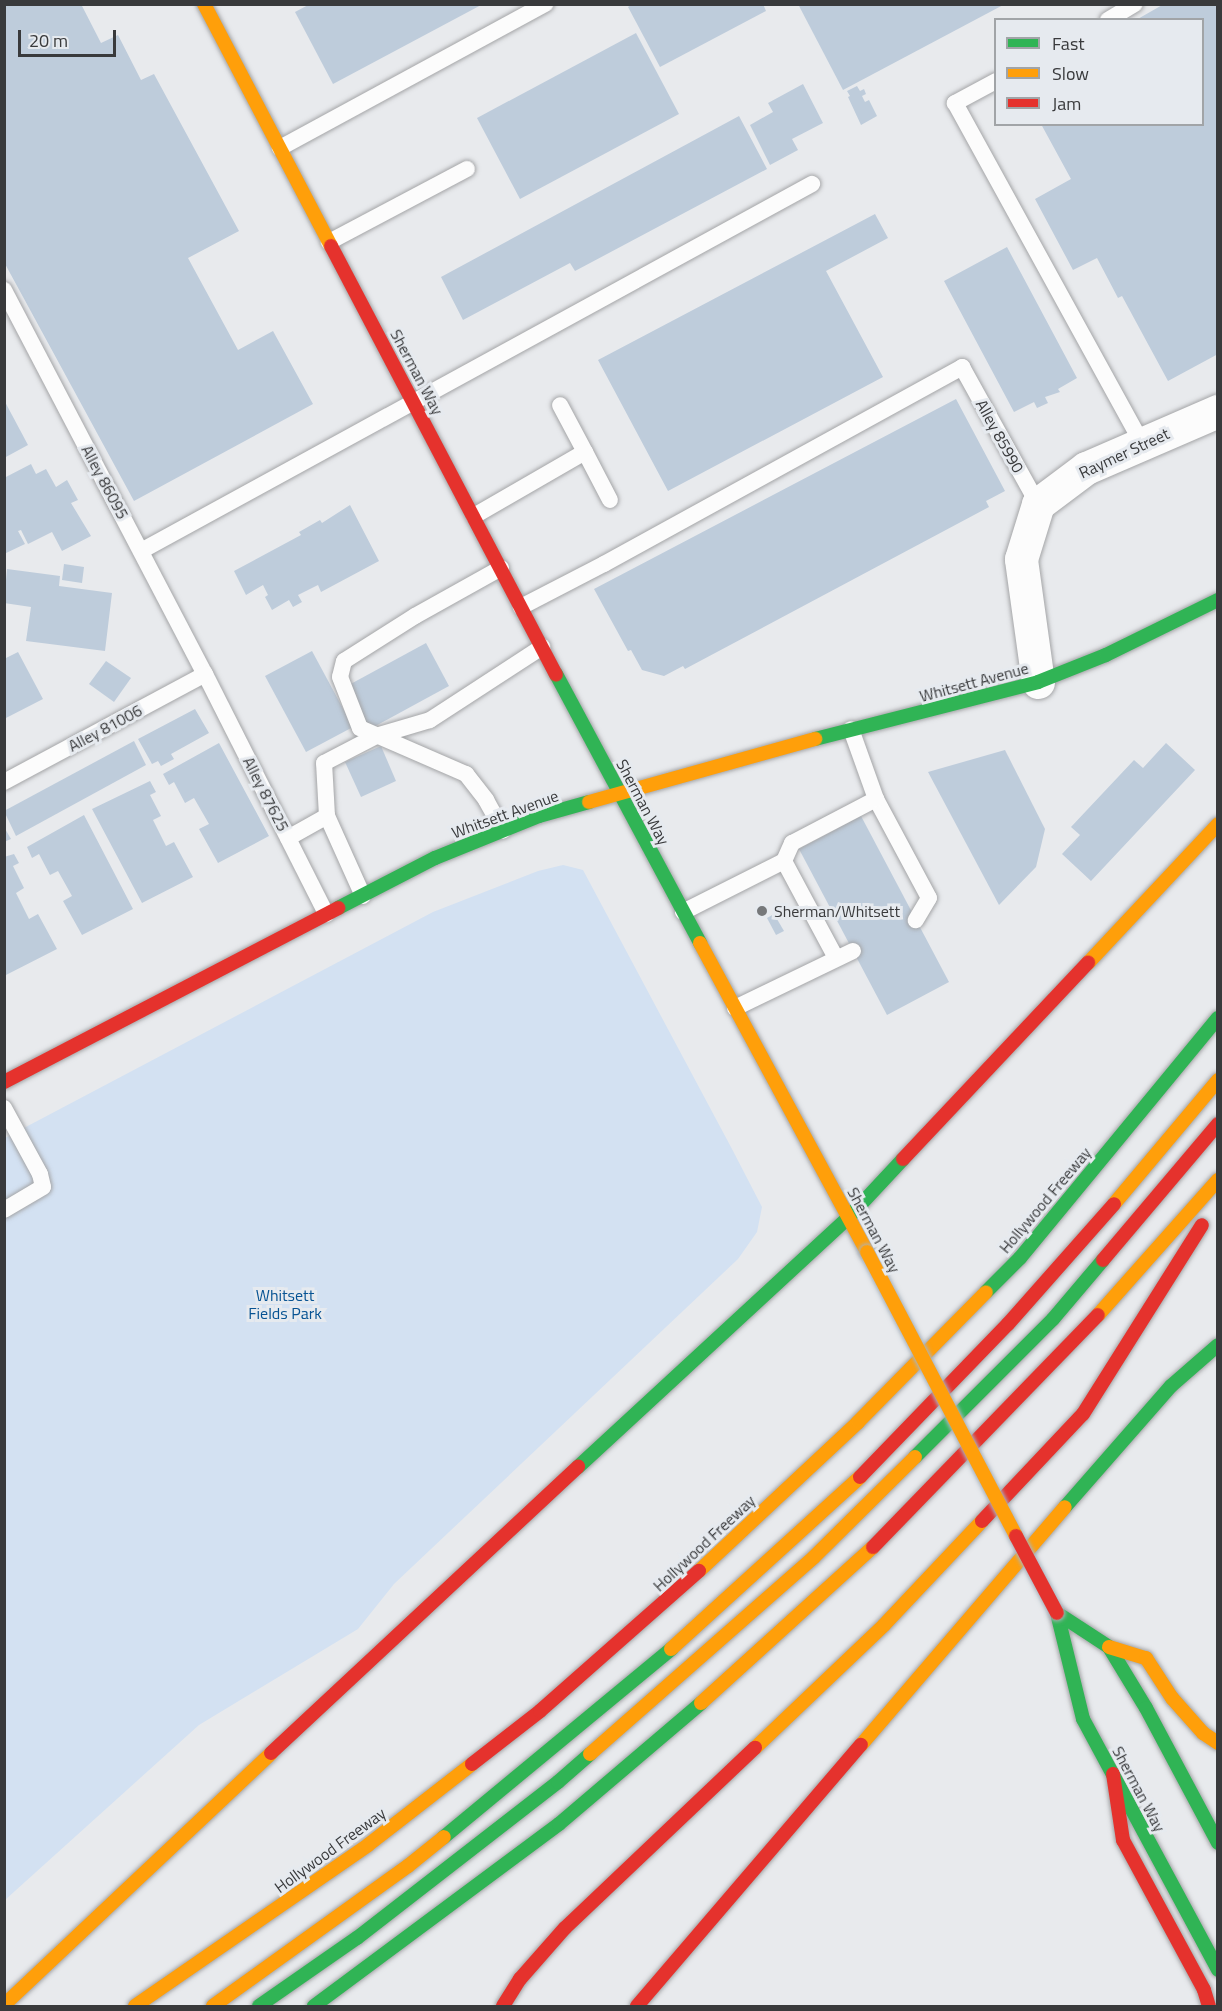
<!DOCTYPE html>
<style>
body{margin:0}
#map{position:relative;width:1222px;height:2011px;overflow:hidden;background:#e8eaed;font-family:"Titillium Web",sans-serif}
div>[style]{position:absolute}
[style*='--x']{left:calc(var(--x)*1px);top:calc(var(--y)*1px);width:calc(var(--w)*1px);rotate:calc(var(--a)*1deg)}
.green>*{inset:0;background:#d3e1f2}
.building>*{inset:0;background:#beccdb}
.roads{filter:drop-shadow(0 0 2px #a4a5a7) drop-shadow(0 0 2px #a4a5a7)}
.lane>*{height:16px;margin:-8px;padding:0 8px;transform-origin:8px;border-radius:8px;background:#fcfcfc}
.street>*{height:33px;margin:-16.5px;padding:0 16.5px;transform-origin:16.5px;border-radius:16.5px;background:#fcfcfc}
.fast>*{height:14px;margin:-7px;padding:0 7px;transform-origin:7px;border-radius:7px;background:#30b455}
.slow>*{height:14px;margin:-7px;padding:0 7px;transform-origin:7px;border-radius:7px;background:#ff9f0a}
.jam>*{height:14px;margin:-7px;padding:0 7px;transform-origin:7px;border-radius:7px;background:#e5322d}
.bridges{filter:drop-shadow(0 0 2px #aab3bc) drop-shadow(0 0 2px #aab3bc)}
.slow-bridge>*{height:14px;margin:-7px;padding:0 7px;transform-origin:7px;border-radius:7px;background:#ff9f0a}
.jam-bridge>*{height:14px;margin:-7px;padding:0 7px;transform-origin:7px;border-radius:7px;background:#e5322d}
.dots>*{width:16px;height:16px;translate:-50% -50%;box-sizing:border-box;border:3px solid #e6eaef;border-radius:50%}
span{translate:-50% -50%;white-space:nowrap;text-align:center;line-height:1.15;-webkit-text-stroke:6px #e6eaef;paint-order:stroke}
.street-label{font-size:16px;color:#393a3c}
.poi-label{font-size:16px;color:#393a3c}
.left{translate:0 -50%;text-align:left}
.park-label{font-size:16px;color:#075393}
.frame{position:absolute;inset:0;border:6px solid #393a3c;pointer-events:none}
.legend{position:absolute;left:994px;top:18px;width:210px;height:108px;box-sizing:border-box;background:#e6eaef;border:2px solid #a1a4a7;margin:0;padding:8px 10px;list-style:none;font-size:18px;color:#393a3c}
.legend li{display:flex;align-items:center;gap:12px;height:30px}
.legend b{width:30px;border:2px solid #a1a4a7}
.scale{position:absolute;left:18px;top:30px;width:98px;height:27px;box-sizing:border-box;border:3px solid #393a3c;border-top:0;padding-left:8px;font-size:18px;line-height:21px;white-space:nowrap;color:#393a3c;-webkit-text-stroke:4px #e6eaef;paint-order:stroke}
</style>
<div id="map">
<div class="green">
<div style="clip-path:polygon(563px 865px,583px 870px,732px 1149px,762px 1207px,757px 1232px,738px 1259px,394px 1584px,358px 1629px,199px 1725px,5px 1900px,5px 1138px,433px 912px,538px 871px)"></div>
</div>
<div class="building">
<div style="clip-path:polygon(7px 4px,81px 4px,101px 43px,118px 35px,141px 80px,154px 74px,239px 231px,188px 258px,238px 350px,273px 331px,313px 404px,134px 501px,4px 262px,4px 6px)"></div>
<div style="clip-path:polygon(310px 4px,483px 4px,333px 84px,295px 12px)"></div>
<div style="clip-path:polygon(632px 4px,763px 4px,766px 11px,660px 67px,628px 7px)"></div>
<div style="clip-path:polygon(798px 4px,1005px 4px,843px 90px)"></div>
<div style="clip-path:polygon(1164px 4px,1218px 4px,1218px 354px,1168px 381px,1122px 296px,1118px 298px,1097px 258px,1073px 270px,1035px 199px,1071px 179px,1041px 124px,1202px 124px,1202px 20px,1136px 20px)"></div>
<div style="clip-path:polygon(636px 33px,679px 114px,520px 199px,477px 118px)"></div>
<div style="clip-path:polygon(803px 84px,823px 123px,792px 139px,798px 150px,770px 165px,750px 125px,773px 112px,768px 103px)"></div>
<div style="clip-path:polygon(857px 86px,860px 91px,864px 89px,866px 94px,862px 96px,865px 102px,869px 100px,877px 116px,861px 125px,848px 97px,850px 96px,847px 91px)"></div>
<div style="clip-path:polygon(739px 116px,767px 169px,575px 271px,570px 263px,463px 320px,441px 277px)"></div>
<div style="clip-path:polygon(875px 214px,888px 238px,826px 271px,883px 377px,668px 491px,598px 360px)"></div>
<div style="clip-path:polygon(1007px 247px,1077px 378px,1058px 389px,1060px 392px,1045px 397px,1048px 403px,1037px 408px,1034px 402px,1014px 412px,944px 281px)"></div>
<div style="clip-path:polygon(956px 399px,1005px 491px,986px 501px,989px 507px,685px 669px,683px 666px,664px 676px,642px 670px,631px 650px,628px 651px,594px 589px)"></div>
<div style="clip-path:polygon(4px 400px,28px 445px,4px 458px)"></div>
<div style="clip-path:polygon(31px 464px,36px 474px,46px 469px,56px 487px,67px 480px,78px 500px,71px 503px,91px 536px,62px 551px,52px 532px,28px 544px,21px 530px,18px 531px,25px 544px,4px 554px,4px 478px)"></div>
<div style="clip-path:polygon(350px 505px,379px 561px,321px 592px,318px 585px,298px 595px,302px 602px,293px 607px,289px 600px,272px 610px,265px 597px,268px 595px,263px 585px,246px 595px,234px 571px,301px 535px,299px 532px,320px 520px,322px 523px)"></div>
<div style="clip-path:polygon(64px 564px,84px 567px,82px 583px,62px 580px)"></div>
<div style="clip-path:polygon(7px 569px,60px 576px,59px 586px,112px 593px,105px 651px,26px 641px,31px 607px,4px 603px)"></div>
<div style="clip-path:polygon(426px 643px,449px 686px,370px 729px,347px 686px)"></div>
<div style="clip-path:polygon(312px 651px,353px 727px,306px 752px,265px 676px)"></div>
<div style="clip-path:polygon(18px 652px,43px 699px,4px 719px,4px 659px)"></div>
<div style="clip-path:polygon(106px 661px,131px 678px,114px 702px,89px 684px)"></div>
<div style="clip-path:polygon(195px 709px,209px 733px,171px 754px,174px 759px,161px 766px,158px 761px,152px 764px,138px 739px)"></div>
<div style="clip-path:polygon(134px 741px,146px 765px,16px 836px,4px 811px)"></div>
<div style="clip-path:polygon(219px 743px,269px 836px,218px 863px,199px 829px,209px 824px,194px 798px,185px 803px,174px 782px,169px 785px,163px 774px)"></div>
<div style="clip-path:polygon(1166px 743px,1195px 770px,1091px 881px,1062px 854px,1080px 835px,1071px 827px,1134px 760px,1143px 768px)"></div>
<div style="clip-path:polygon(381px 746px,396px 781px,361px 797px,345px 762px)"></div>
<div style="clip-path:polygon(1005px 750px,1045px 829px,1036px 867px,999px 905px,928px 772px)"></div>
<div style="clip-path:polygon(150px 781px,156px 792px,150px 795px,161px 816px,153px 820px,166px 846px,174px 842px,193px 877px,142px 903px,92px 809px)"></div>
<div style="clip-path:polygon(84px 815px,133px 909px,82px 935px,63px 901px,72px 896px,58px 871px,50px 875px,39px 854px,32px 858px,27px 847px)"></div>
<div style="clip-path:polygon(861px 816px,949px 982px,887px 1015px,799px 849px)"></div>
<div style="clip-path:polygon(4px 827px,11px 839px,4px 842px)"></div>
<div style="clip-path:polygon(14px 854px,19px 863px,13px 866px,24px 888px,16px 893px,29px 919px,38px 914px,57px 949px,4px 976px,4px 857px)"></div>
<div style="clip-path:polygon(774px 914px,784px 931px,776px 935px,767px 918px)"></div>
</div>
<div class="roads">
<div class="lane">
<div style="--x:1108;--y:20;--w:31;--a:-31"></div>
<div style="--x:996;--y:81;--w:47;--a:151.8"></div>
<div style="--x:955;--y:103;--w:388;--a:61.2"></div>
<div style="--x:280;--y:148;--w:302;--a:-28.5"></div>
<div style="--x:329;--y:242;--w:156;--a:-27.9"></div>
<div style="--x:4;--y:290;--w:433;--a:62.4"></div>
<div style="--x:205;--y:674;--w:269;--a:63.2"></div>
<div style="--x:585;--y:452;--w:54;--a:62.5"></div>
<div style="--x:474;--y:516;--w:128;--a:-30"></div>
<div style="--x:585;--y:452;--w:53;--a:-118"></div>
<div style="--x:141;--y:551;--w:765;--a:-28.68"></div>
<div style="--x:501;--y:568;--w:98;--a:150.8"></div>
<div style="--x:415;--y:616;--w:84;--a:147.6"></div>
<div style="--x:344;--y:661;--w:16;--a:104"></div>
<div style="--x:340;--y:677;--w:55;--a:68.6"></div>
<div style="--x:360;--y:728;--w:116;--a:23.5"></div>
<div style="--x:466;--y:774;--w:33;--a:52"></div>
<div style="--x:486;--y:800;--w:35;--a:61"></div>
<div style="--x:521;--y:607;--w:93;--a:-27.4"></div>
<div style="--x:604;--y:564;--w:409;--a:-28.8"></div>
<div style="--x:962;--y:367;--w:157;--a:61"></div>
<div style="--x:4;--y:782;--w:228;--a:-28.2"></div>
<div style="--x:876;--y:799;--w:112;--a:61.8"></div>
<div style="--x:929;--y:898;--w:26;--a:121"></div>
<div style="--x:288;--y:838;--w:45;--a:-29.4"></div>
<div style="--x:784;--y:861;--w:110;--a:61.8"></div>
<div style="--x:363;--y:896;--w:88;--a:-114.2"></div>
<div style="--x:327;--y:816;--w:53;--a:-93.2"></div>
<div style="--x:324;--y:763;--w:59;--a:-27.4"></div>
<div style="--x:376;--y:736;--w:56;--a:-16.5"></div>
<div style="--x:430;--y:720;--w:134;--a:-33.1"></div>
<div style="--x:683;--y:912;--w:113;--a:-26.8"></div>
<div style="--x:784;--y:861;--w:20;--a:-66"></div>
<div style="--x:792;--y:843;--w:95;--a:-27.6"></div>
<div style="--x:876;--y:799;--w:74;--a:-109.7"></div>
<div style="--x:735;--y:1008;--w:131;--a:-25.8"></div>
<div style="--x:4;--y:1108;--w:75;--a:61.4"></div>
<div style="--x:40;--y:1174;--w:13;--a:77"></div>
<div style="--x:43;--y:1187;--w:45;--a:149.5"></div>
</div>
<div class="street">
<div style="--x:1038;--y:682;--w:124;--a:-97.9"></div>
<div style="--x:1021;--y:559;--w:58;--a:-72.8"></div>
<div style="--x:1038;--y:504;--w:60;--a:-36.9"></div>
<div style="--x:1086;--y:468;--w:144;--a:-23.4"></div>
</div>
<div class="fast">
<div style="--x:556;--y:674;--w:305;--a:61.8"></div>
<div style="--x:815;--y:739;--w:230;--a:-14.3"></div>
<div style="--x:1038;--y:682;--w:73;--a:-21.7"></div>
<div style="--x:1106;--y:655;--w:125;--a:-26.2"></div>
<div style="--x:338;--y:908;--w:109;--a:-27.3"></div>
<div style="--x:435;--y:858;--w:112;--a:-22"></div>
<div style="--x:539;--y:816;--w:52;--a:-15.6"></div>
<div style="--x:986;--y:1292;--w:48;--a:-45"></div>
<div style="--x:1020;--y:1258;--w:311;--a:-50.5"></div>
<div style="--x:915;--y:1457;--w:195;--a:-45"></div>
<div style="--x:1053;--y:1319;--w:77;--a:-49.7"></div>
<div style="--x:578;--y:1467;--w:369;--a:-42.7"></div>
<div style="--x:849;--y:1217;--w:79;--a:-47"></div>
<div style="--x:1065;--y:1507;--w:161;--a:-48.8"></div>
<div style="--x:1171;--y:1386;--w:62;--a:-41.1"></div>
<div style="--x:1057;--y:1613;--w:109;--a:76.2"></div>
<div style="--x:1083;--y:1719;--w:285;--a:61.7"></div>
<div style="--x:1057;--y:1613;--w:62;--a:33.2"></div>
<div style="--x:1109;--y:1647;--w:71;--a:58.8"></div>
<div style="--x:1146;--y:1708;--w:153;--a:61.9"></div>
<div style="--x:444;--y:1837;--w:295;--a:-39.6"></div>
<div style="--x:259;--y:2006;--w:119;--a:-34.8"></div>
<div style="--x:357;--y:1938;--w:254;--a:-37.8"></div>
<div style="--x:558;--y:1782;--w:43;--a:-41.2"></div>
<div style="--x:314;--y:2006;--w:305;--a:-36.6"></div>
<div style="--x:559;--y:1824;--w:187;--a:-40.4"></div>
</div>
<div class="slow">
<div style="--x:204;--y:4;--w:273;--a:62.3"></div>
<div style="--x:589;--y:802;--w:235;--a:-15.6"></div>
<div style="--x:700;--y:943;--w:351;--a:61.6"></div>
<div style="--x:1088;--y:963;--w:190;--a:-46.9"></div>
<div style="--x:1114;--y:1204;--w:162;--a:-50"></div>
<div style="--x:1098;--y:1315;--w:181;--a:-48.4"></div>
<div style="--x:699;--y:1571;--w:218;--a:-43.1"></div>
<div style="--x:858;--y:1422;--w:182;--a:-45.4"></div>
<div style="--x:1109;--y:1647;--w:39;--a:17"></div>
<div style="--x:1146;--y:1658;--w:48;--a:57"></div>
<div style="--x:1172;--y:1698;--w:47;--a:48.5"></div>
<div style="--x:1203;--y:1733;--w:18;--a:34"></div>
<div style="--x:671;--y:1649;--w:256;--a:-42.3"></div>
<div style="--x:701;--y:1703;--w:232;--a:-42.2"></div>
<div style="--x:861;--y:1745;--w:313;--a:-49.4"></div>
<div style="--x:755;--y:1748;--w:178;--a:-43.6"></div>
<div style="--x:884;--y:1625;--w:143;--a:-46.7"></div>
<div style="--x:590;--y:1754;--w:298;--a:-41.3"></div>
<div style="--x:814;--y:1557;--w:142;--a:-44.7"></div>
<div style="--x:4;--y:2005;--w:367;--a:-43.3"></div>
<div style="--x:135;--y:2006;--w:283;--a:-34.6"></div>
<div style="--x:368;--y:1845;--w:132;--a:-37.9"></div>
<div style="--x:213;--y:2006;--w:240;--a:-35.7"></div>
<div style="--x:408;--y:1866;--w:46;--a:-38.9"></div>
</div>
<div class="jam">
<div style="--x:331;--y:246;--w:484;--a:62.3"></div>
<div style="--x:4;--y:1082;--w:377;--a:-27.5"></div>
<div style="--x:903;--y:1159;--w:270;--a:-46.7"></div>
<div style="--x:1103;--y:1260;--w:178;--a:-49.8"></div>
<div style="--x:860;--y:1477;--w:213;--a:-46"></div>
<div style="--x:1008;--y:1324;--w:160;--a:-48.5"></div>
<div style="--x:982;--y:1521;--w:147;--a:-46.7"></div>
<div style="--x:1083;--y:1414;--w:223;--a:-57.8"></div>
<div style="--x:873;--y:1547;--w:323;--a:-45.9"></div>
<div style="--x:271;--y:1753;--w:420;--a:-43"></div>
<div style="--x:472;--y:1764;--w:86;--a:-37.9"></div>
<div style="--x:540;--y:1711;--w:212;--a:-41.4"></div>
<div style="--x:1113;--y:1774;--w:67;--a:81.4"></div>
<div style="--x:1123;--y:1840;--w:170;--a:61.6"></div>
<div style="--x:1204;--y:1990;--w:17;--a:73"></div>
<div style="--x:503;--y:2006;--w:32;--a:-58"></div>
<div style="--x:520;--y:1979;--w:68;--a:-48.6"></div>
<div style="--x:565;--y:1928;--w:262;--a:-43.5"></div>
<div style="--x:637;--y:2006;--w:344;--a:-49.4"></div>
</div>
</div>
<div class="bridges">
<div class="slow-bridge">
<div style="--x:867;--y:1252;--w:321;--a:62.3"></div>
</div>
<div class="jam-bridge">
<div style="--x:1016;--y:1536;--w:87;--a:62"></div>
</div>
</div>
<div class="dots">
<div style="left:762px;top:911px;background:#76787a"></div>
</div>
<div class="street-label">
<span style="left:417px;top:372px;rotate:62deg">Sherman Way</span>
<span style="left:1000px;top:436px;rotate:61deg">Alley 85990</span>
<span style="left:1124px;top:453px;rotate:-25deg">Raymer Street</span>
<span style="left:105px;top:482px;rotate:62deg">Alley 86095</span>
<span style="left:974px;top:682px;rotate:-15deg">Whitsett Avenue</span>
<span style="left:105px;top:728px;rotate:-28deg">Alley 81006</span>
<span style="left:266px;top:794px;rotate:63deg">Alley 87625</span>
<span style="left:643px;top:802px;rotate:62deg">Sherman Way</span>
<span style="left:505px;top:814px;rotate:-20deg">Whitsett Avenue</span>
<span style="left:1045px;top:1200px;rotate:-50deg">Hollywood Freeway</span>
<span style="left:874px;top:1230px;rotate:62deg">Sherman Way</span>
<span style="left:704px;top:1543px;rotate:-43deg">Hollywood Freeway</span>
<span style="left:1139px;top:1789px;rotate:62deg">Sherman Way</span>
<span style="left:330px;top:1850px;rotate:-36deg">Hollywood Freeway</span>
</div>
<div class="poi-label">
<span class="left" style="left:774px;top:911px">Sherman/Whitsett</span>
</div>
<div class="park-label">
<span style="left:285px;top:1304px">Whitsett<br>Fields Park</span>
</div>
<div class="frame"></div>
<ul class="legend">
<li><b style="height:8px;background:#30b455"></b>Fast</li>
<li><b style="height:8px;background:#ff9f0a"></b>Slow</li>
<li><b style="height:8px;background:#e5322d"></b>Jam</li>
</ul>
<div class="scale">20 m</div>
</div>
